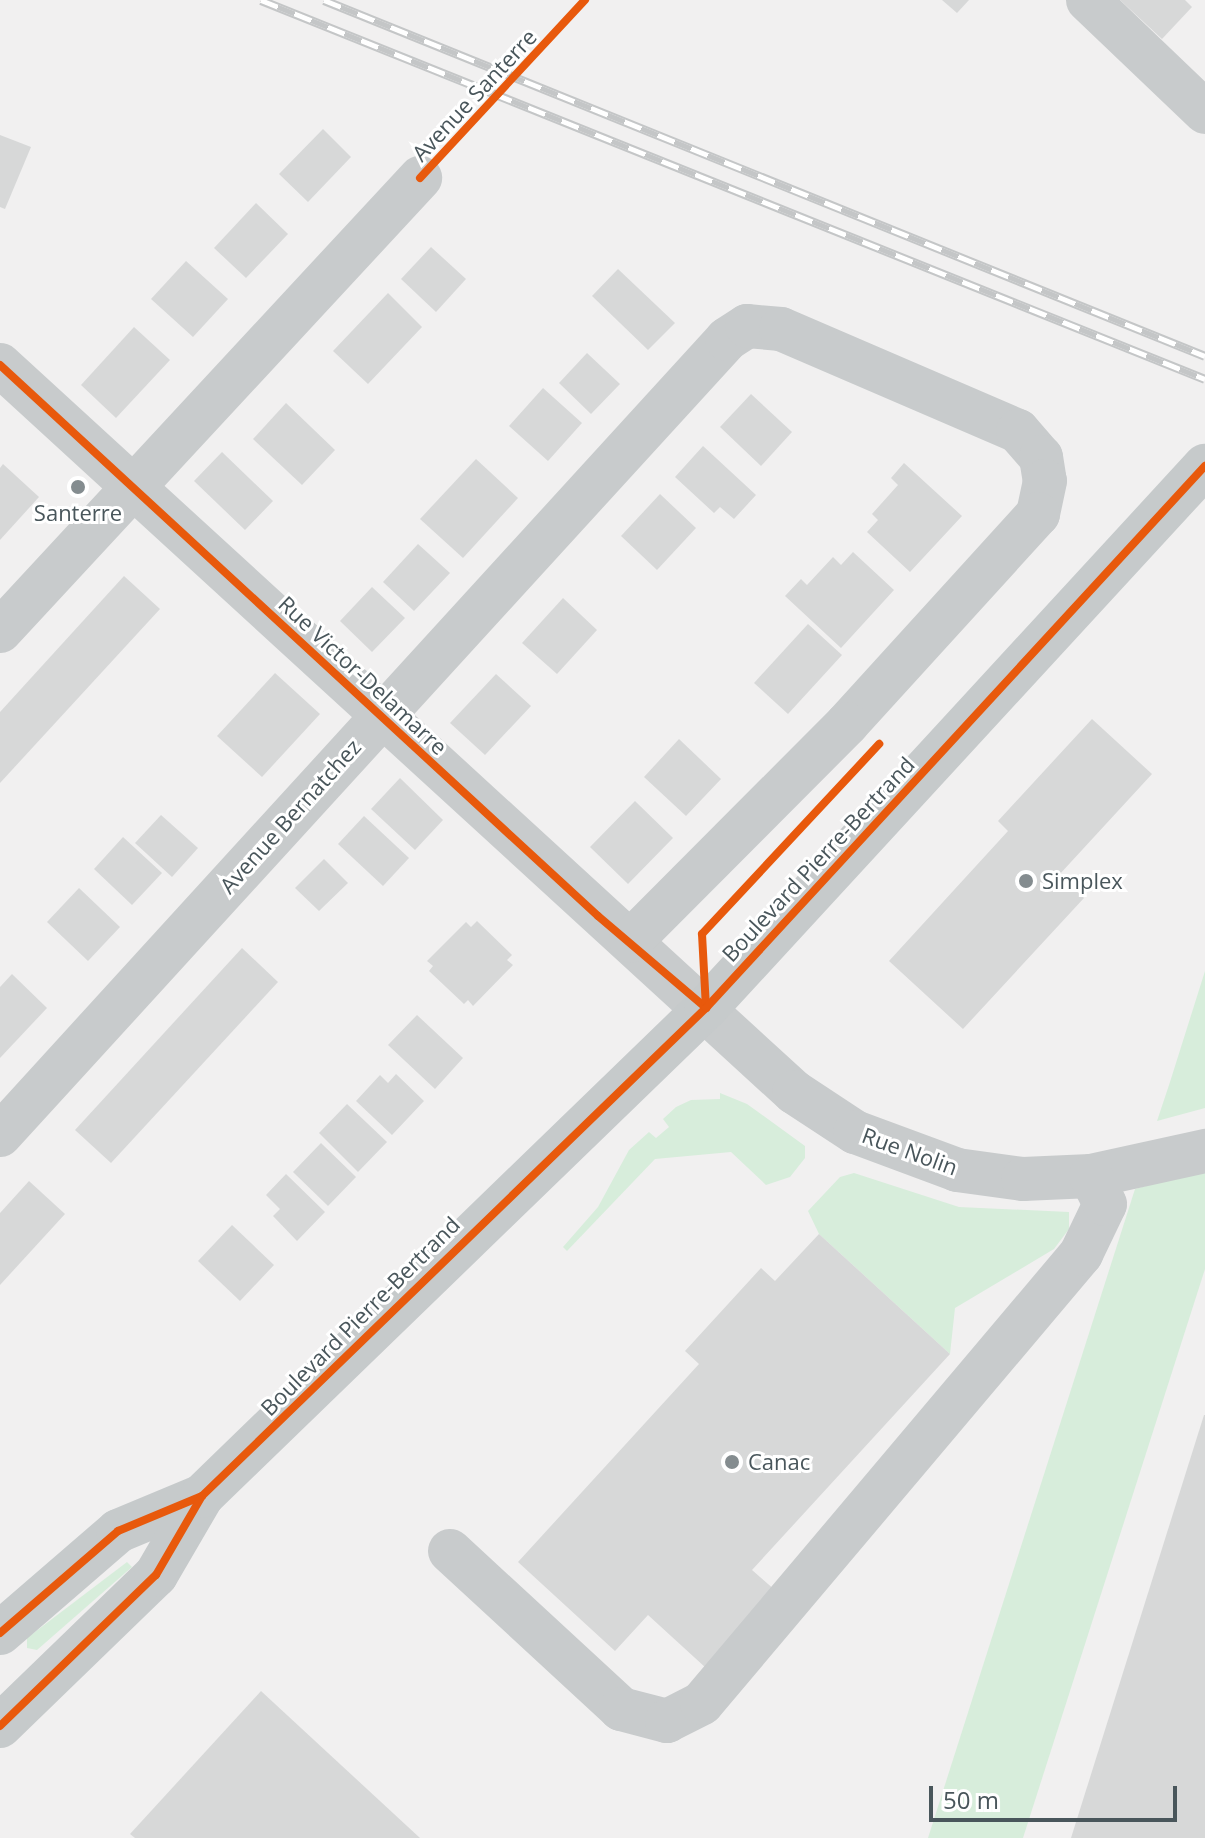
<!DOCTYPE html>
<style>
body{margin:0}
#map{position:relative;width:1205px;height:1838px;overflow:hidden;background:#f1f0f0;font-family:"Open Sans",sans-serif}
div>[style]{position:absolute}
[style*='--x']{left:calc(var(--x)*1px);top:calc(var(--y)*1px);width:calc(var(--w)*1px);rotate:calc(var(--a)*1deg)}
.green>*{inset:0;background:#d7eddb}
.building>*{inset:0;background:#d7d8d8}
.minor>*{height:44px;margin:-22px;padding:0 22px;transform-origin:22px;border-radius:22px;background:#c8cbcc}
.major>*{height:44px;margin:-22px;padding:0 22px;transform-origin:22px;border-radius:22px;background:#c6cacb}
.rail>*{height:9px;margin-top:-4.5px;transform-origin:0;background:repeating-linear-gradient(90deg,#fff 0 18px,#c4c6c7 0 36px);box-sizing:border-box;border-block:2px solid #c4c6c7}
.cycleway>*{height:8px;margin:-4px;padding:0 4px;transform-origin:4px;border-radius:4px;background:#e8590c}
.dots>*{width:22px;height:22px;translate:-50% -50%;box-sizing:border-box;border:4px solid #fff;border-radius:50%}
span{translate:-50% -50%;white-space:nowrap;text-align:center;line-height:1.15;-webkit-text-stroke:6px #fff;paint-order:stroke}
.street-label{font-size:22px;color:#49565b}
.poi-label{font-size:22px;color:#49565b}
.left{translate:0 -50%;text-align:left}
.scale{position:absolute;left:929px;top:1786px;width:248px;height:36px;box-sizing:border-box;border:4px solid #49565b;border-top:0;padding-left:10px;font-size:24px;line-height:28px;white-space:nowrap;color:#49565b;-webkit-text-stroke:6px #fff;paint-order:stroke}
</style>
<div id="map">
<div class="green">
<div style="clip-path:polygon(1205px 971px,1205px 1108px,1157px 1121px,1170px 1082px)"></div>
<div style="clip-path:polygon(720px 1093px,747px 1104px,805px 1146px,805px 1158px,790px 1177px,766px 1185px,731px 1152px,655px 1159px,567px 1251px,563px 1247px,598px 1207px,629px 1150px,649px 1132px,656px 1138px,669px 1127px,663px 1119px,676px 1107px,691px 1100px,720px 1099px)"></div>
<div style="clip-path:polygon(1205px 1170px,1205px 1269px,1023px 1838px,928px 1838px,1135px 1189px)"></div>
<div style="clip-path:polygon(854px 1173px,959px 1207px,1069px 1212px,1069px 1229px,1054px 1249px,955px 1308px,950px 1354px,819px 1234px,808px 1211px,840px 1177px)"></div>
<div style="clip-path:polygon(127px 1562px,132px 1567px,37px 1650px,27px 1648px,27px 1638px)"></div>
</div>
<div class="building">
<div style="clip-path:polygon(942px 0,969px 0,957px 13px)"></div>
<div style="clip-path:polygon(1120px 0,1185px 0,1192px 7px,1162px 39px)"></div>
<div style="clip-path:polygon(323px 129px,351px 157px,308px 202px,279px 174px)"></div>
<div style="clip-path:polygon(0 135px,31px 147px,5px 209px,0 207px)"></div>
<div style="clip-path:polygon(256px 203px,288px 234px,246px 278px,214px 248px)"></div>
<div style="clip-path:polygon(431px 247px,466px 279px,436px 312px,401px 279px)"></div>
<div style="clip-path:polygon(186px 261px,228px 299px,193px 337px,151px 299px)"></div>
<div style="clip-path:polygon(618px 269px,675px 323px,648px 350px,592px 296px)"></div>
<div style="clip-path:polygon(388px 293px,422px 327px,368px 384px,333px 351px)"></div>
<div style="clip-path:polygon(134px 327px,170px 360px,116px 418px,81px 385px)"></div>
<div style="clip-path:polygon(587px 353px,620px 384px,591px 414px,559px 383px)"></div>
<div style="clip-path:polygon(543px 388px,582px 423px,548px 461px,509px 426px)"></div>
<div style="clip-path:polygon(751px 394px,792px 432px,761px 466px,720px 427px)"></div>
<div style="clip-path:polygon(286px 403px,335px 450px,302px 485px,253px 439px)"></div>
<div style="clip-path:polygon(703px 446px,756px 495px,734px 519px,720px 507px,714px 513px,675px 477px)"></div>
<div style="clip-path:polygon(222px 452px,273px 501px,245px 530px,194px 481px)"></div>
<div style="clip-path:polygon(476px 459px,518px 498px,463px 558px,420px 519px)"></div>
<div style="clip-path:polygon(904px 463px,962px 516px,910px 572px,867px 532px,878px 520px,872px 514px,898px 485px,891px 478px)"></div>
<div style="clip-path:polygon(3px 464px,39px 497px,0 540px,0 468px)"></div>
<div style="clip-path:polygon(660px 494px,696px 528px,657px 570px,621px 536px)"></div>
<div style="clip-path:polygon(418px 544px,450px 573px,414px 611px,383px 582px)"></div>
<div style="clip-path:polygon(853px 552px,894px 590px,841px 648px,785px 596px,801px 579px,807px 585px,833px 557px,841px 565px)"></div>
<div style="clip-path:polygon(124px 576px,160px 609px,0 783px,0 712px)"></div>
<div style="clip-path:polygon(372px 587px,405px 618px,372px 652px,340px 621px)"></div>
<div style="clip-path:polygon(563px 598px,597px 630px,557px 674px,522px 643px)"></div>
<div style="clip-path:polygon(808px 624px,842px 655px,788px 714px,754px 683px)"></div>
<div style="clip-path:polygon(275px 673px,320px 714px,262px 777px,217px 736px)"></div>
<div style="clip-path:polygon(496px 674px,531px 706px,485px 755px,450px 723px)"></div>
<div style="clip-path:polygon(1092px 719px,1152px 774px,1059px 875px,1084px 898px,963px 1029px,889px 961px,1008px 831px,998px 821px)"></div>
<div style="clip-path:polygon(679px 739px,721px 779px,686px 816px,644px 777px)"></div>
<div style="clip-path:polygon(400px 778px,443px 820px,415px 850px,371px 809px)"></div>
<div style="clip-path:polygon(635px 801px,673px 838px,628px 884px,590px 847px)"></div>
<div style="clip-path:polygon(161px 815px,198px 848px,172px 877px,135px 843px)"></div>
<div style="clip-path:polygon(364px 816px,409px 858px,383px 886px,338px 844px)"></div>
<div style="clip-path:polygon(123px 837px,162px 873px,132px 905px,94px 869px)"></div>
<div style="clip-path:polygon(324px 859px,348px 883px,319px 911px,295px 888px)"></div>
<div style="clip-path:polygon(79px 888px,120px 927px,88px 961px,47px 922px)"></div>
<div style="clip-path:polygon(477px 921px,512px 955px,507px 960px,513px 965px,473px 1006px,468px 1000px,464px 1004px,429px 971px,433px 966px,427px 961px,466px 922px,471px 927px)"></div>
<div style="clip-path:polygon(242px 948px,278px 982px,111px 1163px,75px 1130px)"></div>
<div style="clip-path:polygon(12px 974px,47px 1008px,0 1058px,0 987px)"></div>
<div style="clip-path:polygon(417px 1015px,463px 1058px,435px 1089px,388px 1045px)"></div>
<div style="clip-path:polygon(396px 1074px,424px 1101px,392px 1135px,356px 1101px,380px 1075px,388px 1083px)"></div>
<div style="clip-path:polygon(347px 1104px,387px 1142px,358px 1172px,319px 1133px)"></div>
<div style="clip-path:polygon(321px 1143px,356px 1177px,328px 1206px,293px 1172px)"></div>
<div style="clip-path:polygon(286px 1174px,325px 1212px,297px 1241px,273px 1216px,280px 1209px,266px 1195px)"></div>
<div style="clip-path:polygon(29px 1181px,65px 1214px,0 1285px,0 1213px)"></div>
<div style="clip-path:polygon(232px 1225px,274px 1265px,240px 1301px,198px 1261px)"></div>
<div style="clip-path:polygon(819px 1234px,950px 1354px,752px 1570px,776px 1591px,706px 1668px,648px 1615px,615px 1651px,518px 1562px,699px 1364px,685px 1351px,761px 1268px,775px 1281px)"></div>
<div style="clip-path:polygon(1205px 1415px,1205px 1838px,1071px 1838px,1204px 1415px)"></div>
<div style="clip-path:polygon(261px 1691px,420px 1838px,135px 1838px,130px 1834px)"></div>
</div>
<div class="minor">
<div style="--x:1088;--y:0;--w:162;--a:43.7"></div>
<div style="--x:0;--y:365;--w:1077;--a:42.48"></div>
<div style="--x:794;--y:1092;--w:73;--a:33.3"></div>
<div style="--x:855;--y:1132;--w:109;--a:20.4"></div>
<div style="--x:957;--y:1170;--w:67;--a:7.8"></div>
<div style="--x:1023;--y:1179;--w:68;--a:-2.5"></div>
<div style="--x:1091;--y:1176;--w:117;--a:-12.4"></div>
<div style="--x:0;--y:631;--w:618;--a:-47.16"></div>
<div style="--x:0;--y:1135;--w:1078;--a:-47.59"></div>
<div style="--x:727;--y:339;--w:24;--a:-33"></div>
<div style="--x:747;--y:326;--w:34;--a:5"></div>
<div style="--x:781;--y:329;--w:258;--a:23.3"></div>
<div style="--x:1018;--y:431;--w:35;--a:49"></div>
<div style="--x:1041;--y:457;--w:24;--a:81"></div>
<div style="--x:1045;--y:481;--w:34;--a:102"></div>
<div style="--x:1038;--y:514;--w:284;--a:132.3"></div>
<div style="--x:847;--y:724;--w:306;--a:134.9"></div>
<div style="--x:450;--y:1551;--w:233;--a:42.7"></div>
<div style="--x:621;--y:1709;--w:48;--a:14.6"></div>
<div style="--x:667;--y:1721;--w:39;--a:-27"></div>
<div style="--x:702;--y:1703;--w:588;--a:-49.83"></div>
<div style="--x:1081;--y:1254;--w:55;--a:-64.4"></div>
<div style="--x:1105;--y:1204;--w:31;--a:-117"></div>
</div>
<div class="major">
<div style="--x:0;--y:1633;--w:156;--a:-40.8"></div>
<div style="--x:118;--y:1531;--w:91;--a:-22.6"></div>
<div style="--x:0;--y:1726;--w:217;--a:-44.1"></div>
<div style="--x:156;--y:1575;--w:91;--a:-59.8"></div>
<div style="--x:202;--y:1496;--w:702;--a:-44.08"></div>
<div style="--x:706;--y:1008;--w:737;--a:-47.37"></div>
</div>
<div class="rail">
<div style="--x:261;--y:0;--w:1017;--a:21.87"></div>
<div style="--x:324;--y:0;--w:950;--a:22"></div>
</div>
<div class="cycleway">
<div style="--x:420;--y:178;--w:243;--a:-47.2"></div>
<div style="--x:0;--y:365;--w:813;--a:42.66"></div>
<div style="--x:598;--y:916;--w:142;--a:40.4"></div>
<div style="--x:706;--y:1008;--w:74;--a:-93.1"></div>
<div style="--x:702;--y:934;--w:260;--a:-47"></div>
<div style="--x:0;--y:1633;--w:156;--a:-40.8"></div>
<div style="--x:118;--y:1531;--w:91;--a:-22.6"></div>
<div style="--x:0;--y:1726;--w:217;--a:-44.1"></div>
<div style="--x:156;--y:1575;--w:91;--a:-59.8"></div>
<div style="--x:202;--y:1496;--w:702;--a:-44.08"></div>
<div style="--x:706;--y:1008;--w:737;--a:-47.37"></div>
</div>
<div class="dots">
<div style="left:78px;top:487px;background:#848c8f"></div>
<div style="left:1026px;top:881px;background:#848c8f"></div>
<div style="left:732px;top:1462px;background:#848c8f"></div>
</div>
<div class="street-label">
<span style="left:474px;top:95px;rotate:-47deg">Avenue Santerre</span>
<span style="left:363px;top:675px;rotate:43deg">Rue Victor-Delamarre</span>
<span style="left:290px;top:816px;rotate:-48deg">Avenue Bernatchez</span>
<span style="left:818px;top:859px;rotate:-47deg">Boulevard Pierre-Bertrand</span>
<span style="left:910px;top:1151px;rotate:20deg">Rue Nolin</span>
<span style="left:360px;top:1316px;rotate:-45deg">Boulevard Pierre-Bertrand</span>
</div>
<div class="poi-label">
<span style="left:78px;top:513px">Santerre</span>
<span class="left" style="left:1042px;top:881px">Simplex</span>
<span class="left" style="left:748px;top:1462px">Canac</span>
</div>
<div class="scale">50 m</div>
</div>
